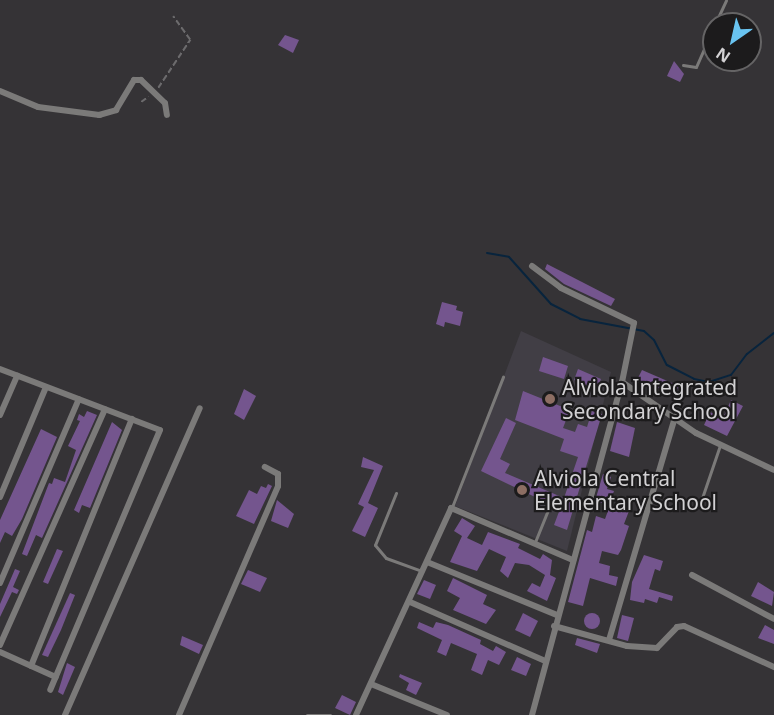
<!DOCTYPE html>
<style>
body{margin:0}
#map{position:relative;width:774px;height:715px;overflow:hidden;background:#353336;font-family:"Noto Sans",sans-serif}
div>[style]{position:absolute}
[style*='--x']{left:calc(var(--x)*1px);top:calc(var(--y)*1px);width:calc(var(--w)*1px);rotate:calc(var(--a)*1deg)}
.built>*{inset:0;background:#413e45}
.stream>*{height:2px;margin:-1px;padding:0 1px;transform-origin:1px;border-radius:1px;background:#08243d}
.building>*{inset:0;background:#74558e}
.round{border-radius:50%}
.path>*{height:1.5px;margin-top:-0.75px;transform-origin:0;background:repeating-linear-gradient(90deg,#6c6b6d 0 6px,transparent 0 9px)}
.service>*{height:3px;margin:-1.5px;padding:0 1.5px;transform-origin:1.5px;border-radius:1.5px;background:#7b7a79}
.minor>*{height:6px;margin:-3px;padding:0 3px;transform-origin:3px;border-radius:3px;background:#7b7a79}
.dots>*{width:16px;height:16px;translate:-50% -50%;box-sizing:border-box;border:3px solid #1c1b1c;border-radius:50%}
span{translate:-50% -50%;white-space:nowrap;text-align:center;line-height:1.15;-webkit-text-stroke:4.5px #1c1b1c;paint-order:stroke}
.poi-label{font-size:21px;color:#d2d1d3}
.left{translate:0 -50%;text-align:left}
.north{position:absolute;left:702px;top:12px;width:60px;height:60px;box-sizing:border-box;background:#1c1b1c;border:2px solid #656465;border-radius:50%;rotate:214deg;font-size:16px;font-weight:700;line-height:24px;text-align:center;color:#d2d1d3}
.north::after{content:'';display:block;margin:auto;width:21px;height:27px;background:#69c4f1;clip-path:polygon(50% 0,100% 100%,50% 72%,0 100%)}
</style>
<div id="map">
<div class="built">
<div style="clip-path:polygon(521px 331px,611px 372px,567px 551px,455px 506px)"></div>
</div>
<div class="stream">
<div style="--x:487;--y:253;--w:22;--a:10"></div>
<div style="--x:509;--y:257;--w:63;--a:48.2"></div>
<div style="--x:551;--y:304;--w:33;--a:27"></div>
<div style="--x:580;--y:319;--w:65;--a:10.6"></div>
<div style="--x:644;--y:331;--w:13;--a:42"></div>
<div style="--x:654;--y:340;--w:28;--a:63"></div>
<div style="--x:667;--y:365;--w:30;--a:27"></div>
<div style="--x:694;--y:379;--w:15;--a:11"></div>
<div style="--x:709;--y:382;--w:23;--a:-18"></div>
<div style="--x:731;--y:375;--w:26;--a:-53"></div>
<div style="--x:747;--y:354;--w:34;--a:-38"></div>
</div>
<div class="building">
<div style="clip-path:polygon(285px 35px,299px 40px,293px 53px,278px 45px)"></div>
<div style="clip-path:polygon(674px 61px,684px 74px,680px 82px,667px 76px)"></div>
<div style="clip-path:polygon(547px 264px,615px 299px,611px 306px,564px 284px,545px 269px)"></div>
<div style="clip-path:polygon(442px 302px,457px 306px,456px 310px,463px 312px,460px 326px,445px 322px,444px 327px,436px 324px)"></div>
<div style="clip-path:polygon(543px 357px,568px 366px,564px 379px,539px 371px)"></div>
<div style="clip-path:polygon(578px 369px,601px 379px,597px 390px,574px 380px)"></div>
<div style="clip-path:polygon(642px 370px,679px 386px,674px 394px,637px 380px)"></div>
<div style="clip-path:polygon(244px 389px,256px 396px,244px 420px,234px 414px)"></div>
<div style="clip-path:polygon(523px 391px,570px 410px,563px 428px,575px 432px,578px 424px,587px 427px,592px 411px,602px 414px,567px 530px,554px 525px,560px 509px,481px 471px,506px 418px,516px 423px,500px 459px,510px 464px,505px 473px,564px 498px,578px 457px,560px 451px,564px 439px,515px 420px)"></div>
<div style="clip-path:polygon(731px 400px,743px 406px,727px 436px,704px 425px,710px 412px,723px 418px)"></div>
<div style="clip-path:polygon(87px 411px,97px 415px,42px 538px,36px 535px,27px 556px,22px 554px,49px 483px,52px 484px,54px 478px,65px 482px,76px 450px,68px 446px,80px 421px,77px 420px,79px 414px,84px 417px)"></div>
<div style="clip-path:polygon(112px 422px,122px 430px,90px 508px,82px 505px,79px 513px,74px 510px)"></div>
<div style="clip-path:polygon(617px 422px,635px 428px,629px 457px,610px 451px)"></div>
<div style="clip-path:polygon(41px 429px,57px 437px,22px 519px,12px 536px,5px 532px,0 543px,0 520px)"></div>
<div style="clip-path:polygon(363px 457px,383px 466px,368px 503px,378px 508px,365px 537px,352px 531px,364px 507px,358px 504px,374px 470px,361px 467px)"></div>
<div style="clip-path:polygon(603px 474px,611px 477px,607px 489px,614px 491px,609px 505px,595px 501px)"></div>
<div style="clip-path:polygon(268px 484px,272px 486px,254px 524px,236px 516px,249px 490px,257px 494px,261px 486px,266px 488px)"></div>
<div style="clip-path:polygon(277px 500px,294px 514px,288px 528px,271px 521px)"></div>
<div style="clip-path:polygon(609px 508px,629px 511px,624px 524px,629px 526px,621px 550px,618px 555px,602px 551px,599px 563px,610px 566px,609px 575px,618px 577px,616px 586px,590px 578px,583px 606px,568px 602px,587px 530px,592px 532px,596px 516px,605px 519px)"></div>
<div style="clip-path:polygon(462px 518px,475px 526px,467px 538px,482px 545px,488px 532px,520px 544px,518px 548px,540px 559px,543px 554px,552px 560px,550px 575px,556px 578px,547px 601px,527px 591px,532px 583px,540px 587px,545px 575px,529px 565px,515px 563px,508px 578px,500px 571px,506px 557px,489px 549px,477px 571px,450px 562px,462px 536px,454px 531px)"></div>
<div style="clip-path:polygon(57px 549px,63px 551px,48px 584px,43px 582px)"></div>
<div style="clip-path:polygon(644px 555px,663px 561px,660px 571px,655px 569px,649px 589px,673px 596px,672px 601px,659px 597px,657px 603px,645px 599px,644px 603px,630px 600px,632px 582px)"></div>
<div style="clip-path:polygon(15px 569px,20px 571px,13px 587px,19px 590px,17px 594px,12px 592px,0 617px,0 604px)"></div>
<div style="clip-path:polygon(248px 570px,267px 578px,260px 592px,241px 584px)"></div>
<div style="clip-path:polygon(453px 578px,487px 595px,483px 604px,496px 610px,486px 624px,453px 610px,460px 598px,447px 591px)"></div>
<div style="clip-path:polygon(424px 580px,436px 585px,430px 599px,417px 594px)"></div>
<div style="clip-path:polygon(758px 582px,774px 592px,772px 606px,751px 596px)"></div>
<div style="clip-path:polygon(70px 593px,75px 595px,61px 630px,48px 657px,42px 655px)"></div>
<div class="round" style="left:584px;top:613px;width:16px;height:16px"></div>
<div style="clip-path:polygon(523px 613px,538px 621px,530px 637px,515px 630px)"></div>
<div style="clip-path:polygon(622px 615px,634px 618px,628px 641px,617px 638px)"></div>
<div style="clip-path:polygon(419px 622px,433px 628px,436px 622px,448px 625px,481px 640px,480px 644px,493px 651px,496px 646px,506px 652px,499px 665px,488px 660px,482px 675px,471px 670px,477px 654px,451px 643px,446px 656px,437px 652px,442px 640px,417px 628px)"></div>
<div style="clip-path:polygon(765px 625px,774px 630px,774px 644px,758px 638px)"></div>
<div style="clip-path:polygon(182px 636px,203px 645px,199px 654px,180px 645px)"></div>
<div style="clip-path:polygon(577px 638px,600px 644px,597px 653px,575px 645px)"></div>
<div style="clip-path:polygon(517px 657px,531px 664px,526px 676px,511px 670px)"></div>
<div style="clip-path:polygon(67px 663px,75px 667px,63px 695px,58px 692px)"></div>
<div style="clip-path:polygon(400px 674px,422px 683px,416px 695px,406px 690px,409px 683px,399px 677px)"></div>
<div style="clip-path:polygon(342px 695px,356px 702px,350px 715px,335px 708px)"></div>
</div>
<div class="path">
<div style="--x:158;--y:88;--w:58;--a:-56.3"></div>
<div style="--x:190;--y:40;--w:29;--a:-126"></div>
<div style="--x:141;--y:102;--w:9;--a:-36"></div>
</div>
<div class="service">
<div style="--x:715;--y:24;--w:26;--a:-65"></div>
<div style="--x:683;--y:65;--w:13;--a:9"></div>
<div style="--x:696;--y:67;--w:45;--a:-66.3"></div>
<div style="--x:396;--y:493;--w:56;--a:112"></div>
<div style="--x:375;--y:545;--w:17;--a:50"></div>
<div style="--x:386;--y:558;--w:37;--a:20"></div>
<div style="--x:702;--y:498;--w:56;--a:-71.2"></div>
<div style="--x:452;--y:507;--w:140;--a:-68.6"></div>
<div style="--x:535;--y:542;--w:37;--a:-68"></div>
<div style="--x:307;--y:715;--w:23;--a:0"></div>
</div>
<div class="minor">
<div style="--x:0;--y:91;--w:41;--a:22.8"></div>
<div style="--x:38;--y:107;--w:62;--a:7.5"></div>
<div style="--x:99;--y:115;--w:18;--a:-16"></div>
<div style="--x:116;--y:110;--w:35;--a:-59"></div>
<div style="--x:134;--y:80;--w:7;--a:0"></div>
<div style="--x:141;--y:80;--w:33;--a:44"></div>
<div style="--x:165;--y:103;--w:12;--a:81"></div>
<div style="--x:532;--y:266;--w:36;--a:37"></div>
<div style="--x:561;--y:288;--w:81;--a:25.6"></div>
<div style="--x:634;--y:323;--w:60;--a:101.5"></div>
<div style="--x:0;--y:369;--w:171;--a:20.9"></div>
<div style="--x:160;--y:430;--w:282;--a:112.9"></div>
<div style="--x:0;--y:415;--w:43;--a:-66.4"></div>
<div style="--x:0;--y:497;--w:119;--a:-67.3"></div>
<div style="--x:427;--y:562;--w:140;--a:22.2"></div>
<div style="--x:692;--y:575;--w:93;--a:28.2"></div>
<div style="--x:0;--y:583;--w:200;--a:-66.8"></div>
<div style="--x:410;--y:602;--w:147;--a:23.6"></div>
<div style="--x:554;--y:626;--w:76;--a:15.3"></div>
<div style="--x:627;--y:646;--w:30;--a:4"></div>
<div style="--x:657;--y:648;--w:29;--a:-46"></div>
<div style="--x:677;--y:627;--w:7;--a:-8"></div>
<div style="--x:684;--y:626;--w:99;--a:24.5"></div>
<div style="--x:609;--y:640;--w:233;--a:-73.5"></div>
<div style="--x:0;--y:645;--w:258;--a:-66"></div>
<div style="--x:0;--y:652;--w:61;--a:24.1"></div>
<div style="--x:31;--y:666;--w:267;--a:-67.8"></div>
<div style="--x:371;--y:684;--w:82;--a:22.2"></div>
<div style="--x:65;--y:715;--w:335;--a:-66.3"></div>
<div style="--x:179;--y:715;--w:249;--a:-66.6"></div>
<div style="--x:278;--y:486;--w:12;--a:-90"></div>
<div style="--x:278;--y:474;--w:15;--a:-152"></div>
<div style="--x:356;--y:715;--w:228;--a:-65.3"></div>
<div style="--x:451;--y:508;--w:133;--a:23.1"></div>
<div style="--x:532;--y:715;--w:345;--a:-74.9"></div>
<div style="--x:622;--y:382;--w:90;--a:34.6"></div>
<div style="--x:696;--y:433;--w:86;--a:25.4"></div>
</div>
<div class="dots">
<div style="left:550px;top:399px;background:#8d6e63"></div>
<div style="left:522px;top:490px;background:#8d6e63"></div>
</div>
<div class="poi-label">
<span class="left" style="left:562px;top:399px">Alviola Integrated<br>Secondary School</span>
<span class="left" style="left:534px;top:490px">Alviola Central<br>Elementary School</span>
</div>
<div class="north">N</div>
</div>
